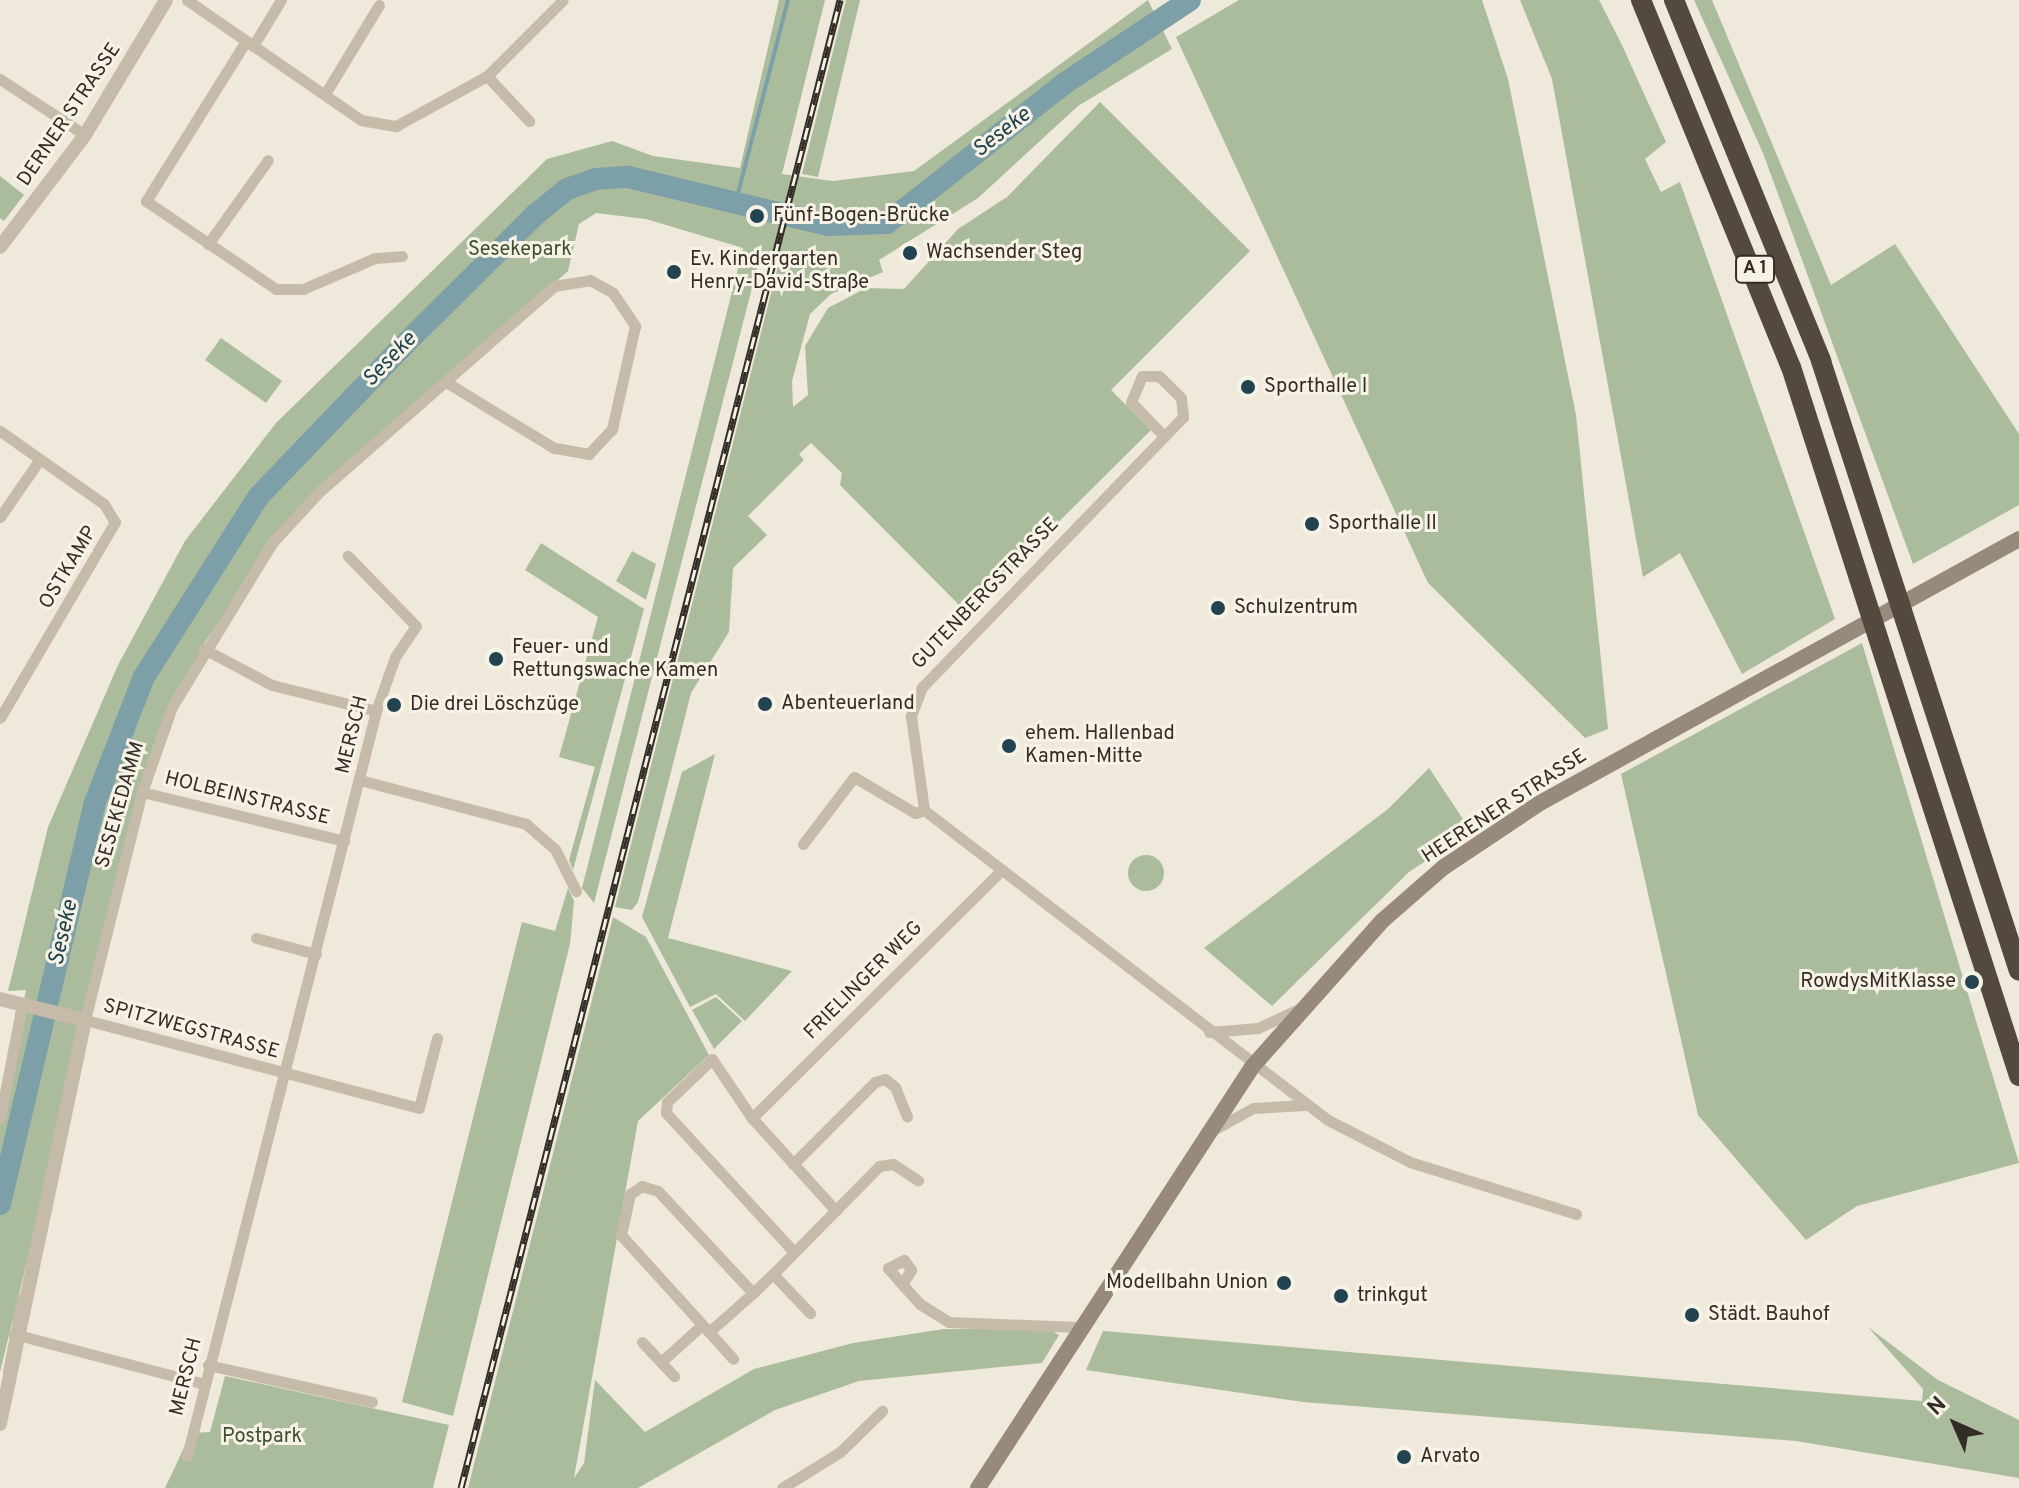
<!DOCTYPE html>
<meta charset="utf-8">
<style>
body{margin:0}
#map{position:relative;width:2019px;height:1488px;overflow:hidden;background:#eee9db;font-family:Overpass,sans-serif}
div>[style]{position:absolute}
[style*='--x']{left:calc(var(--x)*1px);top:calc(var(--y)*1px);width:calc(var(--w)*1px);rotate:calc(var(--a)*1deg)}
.green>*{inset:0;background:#abbc9c}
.round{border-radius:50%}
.stream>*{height:4px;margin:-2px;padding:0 2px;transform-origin:2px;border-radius:2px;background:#7d9fa8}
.river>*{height:22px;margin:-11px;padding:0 11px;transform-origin:11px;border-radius:11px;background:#7d9fa8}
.minor>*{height:11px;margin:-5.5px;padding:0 5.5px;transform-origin:5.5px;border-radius:5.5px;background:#c5bba8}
.tertiary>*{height:14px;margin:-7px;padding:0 7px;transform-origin:7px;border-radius:7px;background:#c5bba8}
.secondary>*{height:16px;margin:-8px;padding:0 8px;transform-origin:8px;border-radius:8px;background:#988a7a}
.motorway>*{height:20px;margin:-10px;padding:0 10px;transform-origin:10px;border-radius:10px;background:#53493f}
.rail>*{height:7px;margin-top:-3.5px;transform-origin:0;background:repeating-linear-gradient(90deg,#f7f2e6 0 12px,#332d27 0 24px);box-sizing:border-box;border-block:2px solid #332d27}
.dots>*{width:22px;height:22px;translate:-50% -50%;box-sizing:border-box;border:4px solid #f7f2e6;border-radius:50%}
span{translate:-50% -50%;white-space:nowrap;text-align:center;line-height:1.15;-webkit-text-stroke:6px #f7f2e6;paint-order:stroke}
.shield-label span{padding:2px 6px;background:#f7f2e6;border:2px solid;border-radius:6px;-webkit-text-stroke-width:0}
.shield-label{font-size:18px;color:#332d27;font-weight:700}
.street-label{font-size:20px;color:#332d27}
.poi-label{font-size:20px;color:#332d27}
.left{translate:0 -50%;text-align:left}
.right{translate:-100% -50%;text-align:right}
.park-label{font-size:20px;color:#3c4e2e}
.water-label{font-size:22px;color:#214450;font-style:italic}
.north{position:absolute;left:1915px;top:1384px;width:80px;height:80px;-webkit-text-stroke:6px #f7f2e6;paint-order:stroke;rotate:315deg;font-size:22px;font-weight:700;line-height:32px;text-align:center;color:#332d27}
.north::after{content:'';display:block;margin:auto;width:28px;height:36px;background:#332d27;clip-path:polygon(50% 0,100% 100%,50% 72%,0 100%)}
</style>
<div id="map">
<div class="green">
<div style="clip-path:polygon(779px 0,825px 0,782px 174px,833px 181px,914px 171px,1148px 0,1172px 49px,1078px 106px,978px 198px,879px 260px,883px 272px,831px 294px,810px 314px,792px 381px,793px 407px,808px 395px,805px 346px,828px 308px,866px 288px,904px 289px,958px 229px,1007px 197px,1100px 102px,1250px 251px,1111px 390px,1151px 430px,967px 613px,840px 485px,842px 473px,811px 443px,799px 454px,804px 460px,748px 516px,767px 535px,733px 568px,729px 632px,691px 693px,638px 902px,632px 910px,615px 907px,780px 258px,761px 253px,594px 903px,582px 888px,743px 248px,646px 219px,596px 213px,579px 224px,568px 271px,283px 527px,204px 644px,147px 770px,0 1372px,0 1118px,26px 990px,8px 991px,48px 827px,118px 665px,185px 541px,276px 423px,547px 159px,612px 141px,653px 156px,740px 168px)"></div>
<div style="clip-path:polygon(846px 0,860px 0,818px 177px,802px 174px)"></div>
<div style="clip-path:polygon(1239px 0,1482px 0,1508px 79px,1576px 415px,1608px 729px,1585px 738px,1428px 583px,1176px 37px)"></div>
<div style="clip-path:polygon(1520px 0,1599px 0,1621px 43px,1666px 142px,1645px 159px,1661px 192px,1680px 182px,1835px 619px,1742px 674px,1680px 553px,1643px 577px,1552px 79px)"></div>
<div style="clip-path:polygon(1694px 0,1712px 0,1831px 285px,1895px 244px,2019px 434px,2019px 505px,1913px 564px,1763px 153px)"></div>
<div style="clip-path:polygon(0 176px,24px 195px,4px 221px,0 218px)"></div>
<div style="clip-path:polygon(221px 338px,282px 381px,266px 403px,205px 360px)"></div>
<div style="clip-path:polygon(541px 543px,644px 609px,573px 870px,569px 860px,595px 767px,559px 757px,598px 617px,525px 570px)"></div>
<div style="clip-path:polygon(632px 551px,656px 564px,646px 600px,616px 581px)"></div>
<div style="clip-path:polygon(1862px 643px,2019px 1163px,1857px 1206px,1806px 1240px,1698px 1115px,1621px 774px)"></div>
<div style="clip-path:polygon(715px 754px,668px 938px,792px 971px,745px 1021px,716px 994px,690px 1007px,642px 917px,682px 772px)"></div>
<div style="clip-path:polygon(1429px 768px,1471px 831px,1409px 872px,1272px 1006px,1204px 948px,1388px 809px)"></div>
<div class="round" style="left:1128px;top:855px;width:36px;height:36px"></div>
<div style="clip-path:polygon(568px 888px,574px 901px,570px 944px,453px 1416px,402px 1402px,522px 922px,555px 931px)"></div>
<div style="clip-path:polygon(613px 917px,646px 937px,709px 1055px,638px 1121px,574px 1478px,584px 1463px,595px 1380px,645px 1432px,754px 1369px,853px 1343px,944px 1329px,1048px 1329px,1059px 1335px,1042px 1363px,859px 1381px,775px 1410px,638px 1488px,468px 1488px)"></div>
<div style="clip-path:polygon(716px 997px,742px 1021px,714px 1049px,692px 1010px)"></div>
<div style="clip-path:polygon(1868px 1327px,1938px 1380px,2019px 1420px,2019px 1478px,1796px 1441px,1303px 1402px,1086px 1370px,1103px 1331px,1922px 1401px,1923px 1389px)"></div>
<div style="clip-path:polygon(225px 1376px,449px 1425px,433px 1488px,165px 1488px,191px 1433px,210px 1432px)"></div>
</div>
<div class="stream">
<div style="--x:735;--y:205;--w:212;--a:-75.5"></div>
</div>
<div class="river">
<div style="--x:0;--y:1204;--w:410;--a:-76.7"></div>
<div style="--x:94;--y:805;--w:137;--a:-68.7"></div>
<div style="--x:144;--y:677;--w:214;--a:-57.6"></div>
<div style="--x:259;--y:496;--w:205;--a:-46.2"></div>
<div style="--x:401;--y:348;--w:189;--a:-44.8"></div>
<div style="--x:535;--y:215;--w:41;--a:-39.1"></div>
<div style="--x:567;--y:189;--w:31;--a:-19"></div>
<div style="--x:596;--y:179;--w:32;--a:-4"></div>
<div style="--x:628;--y:177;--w:206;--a:13.5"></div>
<div style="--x:828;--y:225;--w:59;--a:-1.9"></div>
<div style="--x:887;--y:223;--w:226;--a:-38.2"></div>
<div style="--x:1065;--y:83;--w:150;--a:-33.6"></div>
</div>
<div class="minor">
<div style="--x:187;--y:0;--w:211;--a:34.6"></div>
<div style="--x:361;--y:120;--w:36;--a:10"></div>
<div style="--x:396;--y:126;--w:104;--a:-28.8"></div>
<div style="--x:487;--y:76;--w:107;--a:-45"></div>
<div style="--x:246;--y:41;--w:189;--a:122"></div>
<div style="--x:146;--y:201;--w:157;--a:34.1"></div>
<div style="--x:276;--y:289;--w:27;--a:0"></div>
<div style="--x:303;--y:289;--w:78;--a:-23.3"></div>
<div style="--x:375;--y:258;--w:27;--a:-4"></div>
<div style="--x:253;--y:46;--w:54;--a:-58.7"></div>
<div style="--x:487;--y:76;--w:62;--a:47"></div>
<div style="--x:0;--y:79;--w:102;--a:33.4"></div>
<div style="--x:325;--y:94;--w:104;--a:-58.8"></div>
<div style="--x:208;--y:244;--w:103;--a:-54.5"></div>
<div style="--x:0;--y:431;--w:127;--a:35.1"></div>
<div style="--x:104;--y:504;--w:21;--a:59"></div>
<div style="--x:115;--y:522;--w:227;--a:120.4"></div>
<div style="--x:1164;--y:436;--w:47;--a:-134.1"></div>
<div style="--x:1131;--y:402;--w:28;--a:-67"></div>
<div style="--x:1142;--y:376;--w:17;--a:0"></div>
<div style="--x:1159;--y:376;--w:31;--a:45"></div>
<div style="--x:1181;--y:398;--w:19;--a:84"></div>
<div style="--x:1183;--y:417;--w:376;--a:134"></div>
<div style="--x:922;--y:687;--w:31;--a:111"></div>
<div style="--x:911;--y:716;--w:95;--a:82.1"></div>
<div style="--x:924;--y:810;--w:509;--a:37.5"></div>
<div style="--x:1328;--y:1120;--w:92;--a:27.1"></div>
<div style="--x:1410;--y:1162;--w:174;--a:17.4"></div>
<div style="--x:0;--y:517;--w:70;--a:-55.4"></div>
<div style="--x:204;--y:649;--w:77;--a:27.9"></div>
<div style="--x:272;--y:685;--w:107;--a:14"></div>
<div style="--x:360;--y:780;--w:172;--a:14.8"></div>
<div style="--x:526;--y:824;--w:38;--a:41"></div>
<div style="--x:555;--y:849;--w:47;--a:63.4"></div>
<div style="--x:142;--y:792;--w:208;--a:13.6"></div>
<div style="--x:803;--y:844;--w:84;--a:-52.7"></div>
<div style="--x:854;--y:777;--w:71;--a:30.5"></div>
<div style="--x:915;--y:813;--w:9;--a:-18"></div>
<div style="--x:256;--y:938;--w:62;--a:14.9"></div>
<div style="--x:1209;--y:1032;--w:49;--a:-4.7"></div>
<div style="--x:1258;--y:1028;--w:45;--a:-24.9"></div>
<div style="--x:437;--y:1038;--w:72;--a:104.4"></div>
<div style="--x:419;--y:1108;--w:345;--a:-165.2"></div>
<div style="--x:85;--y:1020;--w:235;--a:-76"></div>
<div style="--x:142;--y:792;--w:90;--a:-70.6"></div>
<div style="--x:172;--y:707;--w:192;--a:-58.6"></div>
<div style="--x:272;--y:543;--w:69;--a:-47.3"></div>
<div style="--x:319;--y:492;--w:313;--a:-41.2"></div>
<div style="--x:554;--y:286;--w:36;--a:-9"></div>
<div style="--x:590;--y:280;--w:26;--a:29"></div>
<div style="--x:613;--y:293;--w:40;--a:56"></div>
<div style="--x:635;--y:326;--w:106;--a:102.6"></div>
<div style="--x:612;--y:429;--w:34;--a:133"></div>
<div style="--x:589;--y:454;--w:36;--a:-170"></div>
<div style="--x:554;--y:448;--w:123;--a:-148.6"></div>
<div style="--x:0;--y:1118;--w:115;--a:-79"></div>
<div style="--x:752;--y:1118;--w:352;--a:-44.8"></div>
<div style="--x:1215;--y:1129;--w:43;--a:-28.9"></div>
<div style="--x:1253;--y:1108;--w:51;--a:-3.4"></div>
<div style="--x:793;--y:1164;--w:116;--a:-45"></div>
<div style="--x:875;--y:1082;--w:10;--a:-17"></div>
<div style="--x:885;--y:1079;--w:13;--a:39"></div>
<div style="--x:895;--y:1087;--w:32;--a:68"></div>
<div style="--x:794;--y:1252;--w:189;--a:-132.6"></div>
<div style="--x:666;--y:1113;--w:11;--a:-85"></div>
<div style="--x:667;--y:1102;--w:62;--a:-43.7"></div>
<div style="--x:712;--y:1059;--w:71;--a:55.9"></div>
<div style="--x:752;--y:1118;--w:125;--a:47.9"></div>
<div style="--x:773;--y:1274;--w:54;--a:46.5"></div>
<div style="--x:902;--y:1284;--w:17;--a:-57"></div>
<div style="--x:911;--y:1270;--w:12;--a:-125"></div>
<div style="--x:904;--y:1260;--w:18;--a:153"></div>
<div style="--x:888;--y:1268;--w:21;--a:49"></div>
<div style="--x:902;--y:1284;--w:27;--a:48"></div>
<div style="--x:920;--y:1304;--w:34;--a:32"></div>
<div style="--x:949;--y:1322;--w:128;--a:2.2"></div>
<div style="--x:753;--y:1293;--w:139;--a:-133"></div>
<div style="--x:658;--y:1191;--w:17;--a:-163"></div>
<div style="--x:642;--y:1186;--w:14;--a:146"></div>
<div style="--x:630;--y:1194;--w:42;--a:102.4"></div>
<div style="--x:621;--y:1235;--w:131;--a:47.8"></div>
<div style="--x:709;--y:1332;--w:59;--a:-41.6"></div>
<div style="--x:753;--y:1293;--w:28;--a:-44"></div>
<div style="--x:773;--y:1274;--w:151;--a:-45.5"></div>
<div style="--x:879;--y:1166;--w:14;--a:-8"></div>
<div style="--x:893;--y:1164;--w:30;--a:33"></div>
<div style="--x:709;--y:1332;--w:36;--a:48"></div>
<div style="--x:14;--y:1334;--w:196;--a:14.7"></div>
<div style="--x:642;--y:1342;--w:47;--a:46.7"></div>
<div style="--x:661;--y:1362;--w:55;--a:-42.1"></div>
<div style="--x:208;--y:1365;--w:168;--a:12.7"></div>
<div style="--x:187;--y:1456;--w:769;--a:-75.76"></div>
<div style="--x:376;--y:711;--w:57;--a:-70.6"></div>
<div style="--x:395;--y:657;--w:37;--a:-56"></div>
<div style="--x:416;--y:626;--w:98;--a:-134.2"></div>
<div style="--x:782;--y:1488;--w:68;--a:-31.8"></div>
<div style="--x:840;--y:1452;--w:59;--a:-44.3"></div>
</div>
<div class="tertiary">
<div style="--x:0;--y:247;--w:141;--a:-52.8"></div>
<div style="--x:85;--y:135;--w:157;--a:-59"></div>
<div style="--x:0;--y:999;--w:88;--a:13.9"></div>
<div style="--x:85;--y:1020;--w:413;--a:101.9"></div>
<div style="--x:10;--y:1372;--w:74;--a:-79.1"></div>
</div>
<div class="secondary">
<div style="--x:978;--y:1488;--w:502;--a:-56.94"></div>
<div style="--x:1252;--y:1067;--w:195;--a:-48.3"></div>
<div style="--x:1382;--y:921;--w:82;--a:-41.1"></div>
<div style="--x:1444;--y:867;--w:115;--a:-33.7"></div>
<div style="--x:1540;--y:803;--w:547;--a:-28.86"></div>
</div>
<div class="motorway">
<div style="--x:1641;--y:0;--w:396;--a:67.8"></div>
<div style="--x:1791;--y:367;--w:745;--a:72.17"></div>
<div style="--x:1674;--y:0;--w:390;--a:67.8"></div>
<div style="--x:1821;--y:361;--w:641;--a:72.02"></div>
</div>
<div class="rail">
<div style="--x:461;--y:1488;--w:1536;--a:-75.71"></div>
</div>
<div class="dots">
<div style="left:757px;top:216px;background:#214450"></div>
<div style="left:910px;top:253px;background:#214450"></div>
<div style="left:674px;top:272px;background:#214450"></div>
<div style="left:1248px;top:387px;background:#214450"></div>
<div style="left:1312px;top:524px;background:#214450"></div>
<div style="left:1218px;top:608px;background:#214450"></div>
<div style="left:496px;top:659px;background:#214450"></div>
<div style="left:765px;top:704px;background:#214450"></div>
<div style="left:394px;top:705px;background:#214450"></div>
<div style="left:1009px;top:746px;background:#214450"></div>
<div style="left:1972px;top:982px;background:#214450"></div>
<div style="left:1284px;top:1283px;background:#214450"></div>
<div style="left:1341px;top:1296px;background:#214450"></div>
<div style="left:1692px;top:1315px;background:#214450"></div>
<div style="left:1404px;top:1457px;background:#214450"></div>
</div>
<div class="shield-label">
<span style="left:1755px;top:269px">A 1</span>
</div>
<div class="street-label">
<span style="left:70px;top:115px;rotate:-56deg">DERNER STRASSE</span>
<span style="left:69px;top:568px;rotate:-59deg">OSTKAMP</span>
<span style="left:986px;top:594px;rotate:-46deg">GUTENBERGSTRASSE</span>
<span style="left:353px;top:735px;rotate:-76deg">MERSCH</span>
<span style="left:247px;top:799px;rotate:14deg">HOLBEINSTRASSE</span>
<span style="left:121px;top:805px;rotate:-74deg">SESEKEDAMM</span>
<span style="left:1505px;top:807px;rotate:-33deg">HEERENER STRASSE</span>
<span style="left:864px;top:981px;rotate:-45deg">FRIELINGER WEG</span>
<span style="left:191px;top:1030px;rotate:15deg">SPITZWEGSTRASSE</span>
<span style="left:187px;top:1377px;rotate:-76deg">MERSCH</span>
</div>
<div class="poi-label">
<span class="left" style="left:773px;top:216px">Fünf-Bogen-Brücke</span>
<span class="left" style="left:926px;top:253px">Wachsender Steg</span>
<span class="left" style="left:690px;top:272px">Ev. Kindergarten<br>Henry-David-Straße</span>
<span class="left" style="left:1264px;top:387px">Sporthalle I</span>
<span class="left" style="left:1328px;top:524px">Sporthalle II</span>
<span class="left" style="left:1234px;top:608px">Schulzentrum</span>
<span class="left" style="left:512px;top:660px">Feuer- und<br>Rettungswache Kamen</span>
<span class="left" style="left:781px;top:704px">Abenteuerland</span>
<span class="left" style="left:410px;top:705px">Die drei Löschzüge</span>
<span class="left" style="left:1025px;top:746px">ehem. Hallenbad<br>Kamen-Mitte</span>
<span class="right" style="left:1956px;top:982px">RowdysMitKlasse</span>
<span class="right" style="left:1268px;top:1283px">Modellbahn Union</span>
<span class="left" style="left:1357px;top:1296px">trinkgut</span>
<span class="left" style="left:1708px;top:1315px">Städt. Bauhof</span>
<span class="left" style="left:1420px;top:1457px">Arvato</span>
</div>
<div class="park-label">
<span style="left:520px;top:250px">Sesekepark</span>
<span style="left:262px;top:1437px">Postpark</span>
</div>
<div class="water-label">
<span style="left:1002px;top:133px;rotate:-38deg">Seseke</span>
<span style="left:390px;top:360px;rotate:-46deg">Seseke</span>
<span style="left:64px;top:933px;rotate:-77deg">Seseke</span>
</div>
<div class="north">N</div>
</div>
